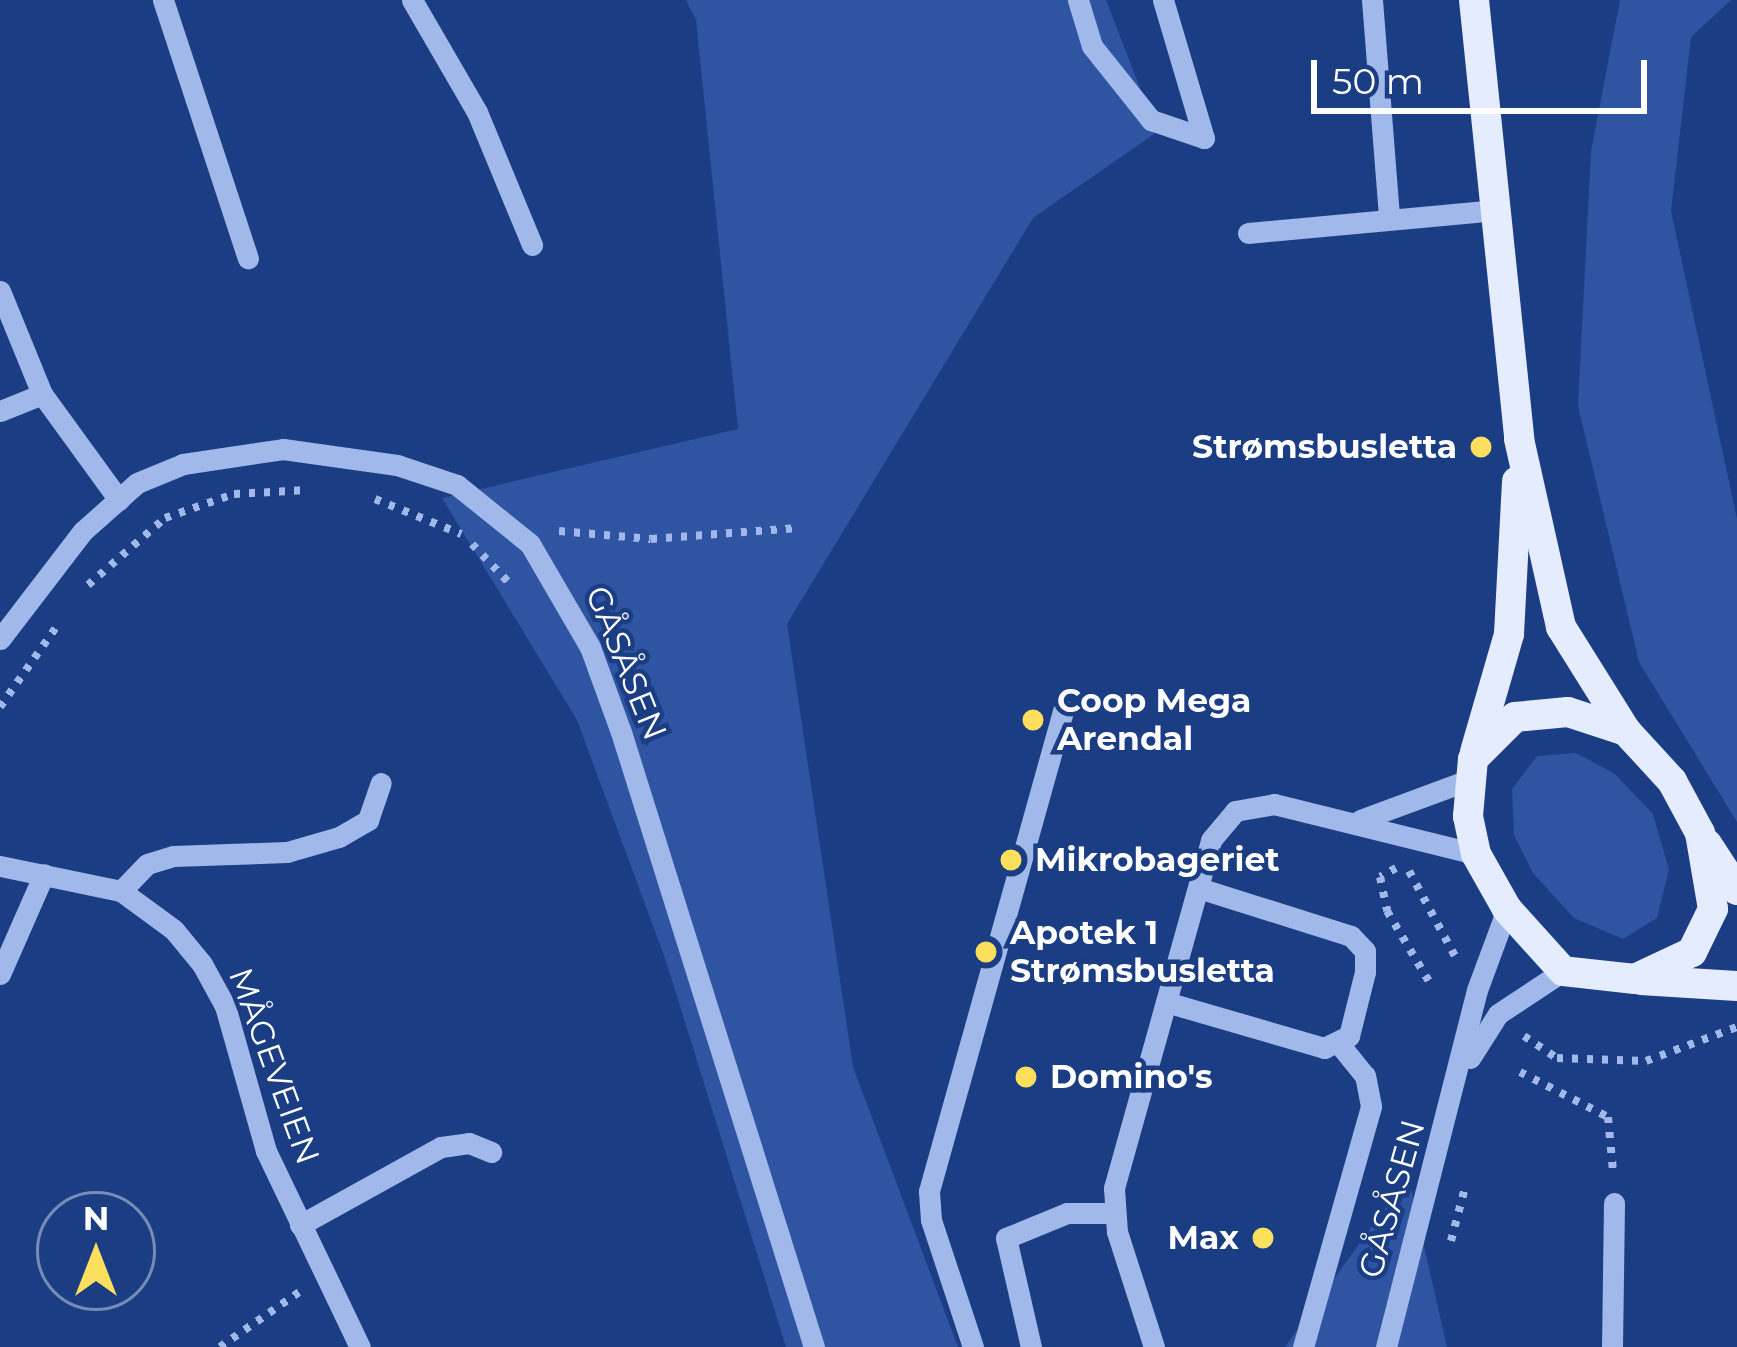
<!DOCTYPE html>
<meta charset="utf-8">
<style>
body{margin:0}
#map{position:relative;width:1737px;height:1347px;overflow:hidden;background:#1b3d83;font-family:Montserrat,sans-serif}
div>[style]{position:absolute}
[style*='--x']{left:calc(var(--x)*1px);top:calc(var(--y)*1px);width:calc(var(--w)*1px);rotate:calc(var(--a)*1deg)}
.green>*{inset:0;background:#2e54a2}
.path>*{height:8px;margin-top:-4px;transform-origin:0;background:repeating-linear-gradient(90deg,#a0b9ea 0 6px,transparent 0 15px)}
.minor>*{height:21px;margin:-10.5px;padding:0 10.5px;transform-origin:10.5px;border-radius:10.5px;background:#a0b9ea}
.major>*{height:30px;margin:-15px;padding:0 15px;transform-origin:15px;border-radius:15px;background:#e4ecfe}
.dots>*{width:33px;height:33px;translate:-50% -50%;box-sizing:border-box;border:6px solid #1b3d83;border-radius:50%}
span{translate:-50% -50%;white-space:nowrap;text-align:center;line-height:1.15;-webkit-text-stroke:9px #1b3d83;paint-order:stroke}
.poi-label{font-size:33px;color:#fff;font-weight:700}
.right{translate:-100% -50%;text-align:right}
.left{translate:0 -50%;text-align:left}
.street-label{font-size:33px;color:#fff}
.north{position:absolute;left:36px;top:1191px;width:120px;height:120px;box-sizing:border-box;background:#1b3d83;border:3px solid #768bb5;border-radius:50%;rotate:0deg;font-size:33px;font-weight:700;line-height:48px;text-align:center;color:#fff}
.north::after{content:'';display:block;margin:auto;width:42px;height:54px;background:#fce05d;clip-path:polygon(50% 0,100% 100%,50% 72%,0 100%)}
.scale{position:absolute;left:1311px;top:60px;width:336px;height:54px;box-sizing:border-box;border:6px solid #fff;border-top:0;padding-left:15px;font-size:36px;line-height:42px;white-space:nowrap;color:#fff;-webkit-text-stroke:9px #1b3d83;paint-order:stroke}
</style>
<div id="map">
<div class="green">
<div style="clip-path:polygon(686px 0,1106px 0,1157px 132px,1033px 218px,787px 624px,853px 1067px,958px 1347px,786px 1347px,666px 961px,577px 720px,442px 498px,738px 429px,696px 20px)"></div>
<div style="clip-path:polygon(1620px 0,1731px 0,1691px 37px,1671px 211px,1737px 519px,1737px 822px,1639px 662px,1578px 406px,1591px 151px)"></div>
<div style="clip-path:polygon(1576px 753px,1615px 774px,1653px 814px,1669px 870px,1657px 918px,1623px 939px,1574px 918px,1533px 873px,1514px 835px,1512px 789px,1537px 756px)"></div>
<div style="clip-path:polygon(1408px 1176px,1447px 1347px,1285px 1347px)"></div>
</div>
<div class="path">
<div style="--x:375;--y:499;--w:93;--a:22.1"></div>
<div style="--x:559;--y:531;--w:92;--a:5"></div>
<div style="--x:651;--y:539;--w:147;--a:-4.3"></div>
<div style="--x:472;--y:544;--w:57;--a:46.4"></div>
<div style="--x:88;--y:585;--w:102;--a:-41"></div>
<div style="--x:165;--y:518;--w:73;--a:-19.2"></div>
<div style="--x:234;--y:494;--w:73;--a:-3.1"></div>
<div style="--x:0;--y:707;--w:99;--a:-54.9"></div>
<div style="--x:1396;--y:868;--w:18;--a:151"></div>
<div style="--x:1380;--y:877;--w:35;--a:78"></div>
<div style="--x:1387;--y:911;--w:84;--a:59.2"></div>
<div style="--x:1409;--y:871;--w:99;--a:61.6"></div>
<div style="--x:1524;--y:1036;--w:40;--a:34"></div>
<div style="--x:1557;--y:1058;--w:89;--a:1.9"></div>
<div style="--x:1646;--y:1061;--w:97;--a:-20.5"></div>
<div style="--x:1520;--y:1072;--w:99;--a:27.1"></div>
<div style="--x:1608;--y:1117;--w:54;--a:84.7"></div>
<div style="--x:1451;--y:1241;--w:52;--a:-75.4"></div>
<div style="--x:220;--y:1347;--w:100;--a:-34.8"></div>
</div>
<div class="minor">
<div style="--x:163;--y:0;--w:272;--a:71.8"></div>
<div style="--x:412;--y:0;--w:129;--a:59.9"></div>
<div style="--x:477;--y:112;--w:144;--a:67.5"></div>
<div style="--x:1078;--y:0;--w:48;--a:73.1"></div>
<div style="--x:1092;--y:46;--w:95;--a:51.4"></div>
<div style="--x:1151;--y:120;--w:56;--a:18.8"></div>
<div style="--x:1163;--y:0;--w:144;--a:73.5"></div>
<div style="--x:1372;--y:0;--w:219;--a:85.5"></div>
<div style="--x:1248;--y:233;--w:247;--a:-5.3"></div>
<div style="--x:0;--y:291;--w:111;--a:67.8"></div>
<div style="--x:42;--y:394;--w:131;--a:54"></div>
<div style="--x:0;--y:411;--w:45;--a:-22"></div>
<div style="--x:0;--y:639;--w:136;--a:-52.5"></div>
<div style="--x:83;--y:531;--w:72;--a:-41.6"></div>
<div style="--x:137;--y:483;--w:50;--a:-22.4"></div>
<div style="--x:183;--y:464;--w:101;--a:-8.5"></div>
<div style="--x:283;--y:449;--w:115;--a:8"></div>
<div style="--x:397;--y:465;--w:63;--a:18.4"></div>
<div style="--x:457;--y:485;--w:94;--a:38.9"></div>
<div style="--x:530;--y:544;--w:119;--a:59.8"></div>
<div style="--x:590;--y:647;--w:90;--a:70"></div>
<div style="--x:621;--y:732;--w:645;--a:72.58"></div>
<div style="--x:1360;--y:820;--w:118;--a:-20.3"></div>
<div style="--x:0;--y:866;--w:124;--a:11.7"></div>
<div style="--x:121;--y:891;--w:66;--a:36.3"></div>
<div style="--x:174;--y:930;--w:44;--a:50.5"></div>
<div style="--x:202;--y:964;--w:48;--a:61.3"></div>
<div style="--x:225;--y:1006;--w:151;--a:74.2"></div>
<div style="--x:266;--y:1151;--w:217;--a:64.4"></div>
<div style="--x:121;--y:891;--w:37;--a:-46"></div>
<div style="--x:147;--y:864;--w:27;--a:-17"></div>
<div style="--x:173;--y:856;--w:114;--a:-2"></div>
<div style="--x:287;--y:852;--w:54;--a:-16.1"></div>
<div style="--x:339;--y:837;--w:34;--a:-30"></div>
<div style="--x:368;--y:820;--w:39;--a:-71"></div>
<div style="--x:0;--y:974;--w:109;--a:-66.3"></div>
<div style="--x:1166;--y:1002;--w:165;--a:16.2"></div>
<div style="--x:1324;--y:1048;--w:28;--a:-26"></div>
<div style="--x:1349;--y:1036;--w:66;--a:-76"></div>
<div style="--x:1365;--y:972;--w:21;--a:-90"></div>
<div style="--x:1365;--y:951;--w:21;--a:-133"></div>
<div style="--x:1351;--y:936;--w:159;--a:-162.5"></div>
<div style="--x:1470;--y:1058;--w:52;--a:-57.5"></div>
<div style="--x:1498;--y:1014;--w:78;--a:-33.5"></div>
<div style="--x:300;--y:1225;--w:161;--a:-29"></div>
<div style="--x:441;--y:1147;--w:28;--a:-8"></div>
<div style="--x:469;--y:1143;--w:24;--a:22"></div>
<div style="--x:973;--y:1347;--w:134;--a:-108.3"></div>
<div style="--x:931;--y:1220;--w:29;--a:-94"></div>
<div style="--x:929;--y:1191;--w:499;--a:-74.4"></div>
<div style="--x:1031;--y:1347;--w:112;--a:-102.9"></div>
<div style="--x:1006;--y:1238;--w:66;--a:-22.3"></div>
<div style="--x:1067;--y:1213;--w:46;--a:0"></div>
<div style="--x:1154;--y:1347;--w:121;--a:-107.8"></div>
<div style="--x:1117;--y:1232;--w:44;--a:-93.9"></div>
<div style="--x:1114;--y:1188;--w:361;--a:-74.4"></div>
<div style="--x:1211;--y:840;--w:38;--a:-50"></div>
<div style="--x:1235;--y:811;--w:40;--a:-10"></div>
<div style="--x:1274;--y:804;--w:208;--a:13.9"></div>
<div style="--x:1303;--y:1347;--w:250;--a:-74.2"></div>
<div style="--x:1371;--y:1106;--w:31;--a:-101"></div>
<div style="--x:1365;--y:1076;--w:38;--a:-129"></div>
<div style="--x:1386;--y:1347;--w:368;--a:-75.7"></div>
<div style="--x:1477;--y:990;--w:86;--a:-69.7"></div>
<div style="--x:1612;--y:1347;--w:144;--a:-89.2"></div>
</div>
<div class="major">
<div style="--x:1474;--y:0;--w:441;--a:84.1"></div>
<div style="--x:1519;--y:439;--w:193;--a:77.4"></div>
<div style="--x:1561;--y:627;--w:123;--a:58"></div>
<div style="--x:1568;--y:712;--w:61;--a:18.1"></div>
<div style="--x:1626;--y:731;--w:68;--a:47.4"></div>
<div style="--x:1672;--y:781;--w:59;--a:61.7"></div>
<div style="--x:1700;--y:833;--w:77;--a:80.3"></div>
<div style="--x:1713;--y:909;--w:48;--a:116"></div>
<div style="--x:1692;--y:952;--w:63;--a:154.7"></div>
<div style="--x:1635;--y:979;--w:72;--a:-173.7"></div>
<div style="--x:1563;--y:971;--w:84;--a:-132.1"></div>
<div style="--x:1507;--y:909;--w:63;--a:-119.4"></div>
<div style="--x:1476;--y:854;--w:39;--a:-102"></div>
<div style="--x:1468;--y:816;--w:57;--a:-85"></div>
<div style="--x:1473;--y:759;--w:59;--a:-45"></div>
<div style="--x:1515;--y:717;--w:53;--a:-5.4"></div>
<div style="--x:1475;--y:752;--w:123;--a:-73.9"></div>
<div style="--x:1509;--y:634;--w:153;--a:-87"></div>
<div style="--x:1707;--y:844;--w:55;--a:56.9"></div>
<div style="--x:1641;--y:980;--w:96;--a:3.6"></div>
</div>
<div class="dots">
<div style="left:1481px;top:447px;background:#fce05d"></div>
<div style="left:1033px;top:720px;background:#fce05d"></div>
<div style="left:1011px;top:860px;background:#fce05d"></div>
<div style="left:986px;top:952px;background:#fce05d"></div>
<div style="left:1026px;top:1077px;background:#fce05d"></div>
<div style="left:1263px;top:1238px;background:#fce05d"></div>
</div>
<div class="poi-label">
<span class="right" style="left:1457px;top:447px">Strømsbusletta</span>
<span class="left" style="left:1057px;top:720px">Coop Mega<br>Arendal</span>
<span class="left" style="left:1035px;top:860px">Mikrobageriet</span>
<span class="left" style="left:1010px;top:952px">Apotek 1<br>Strømsbusletta</span>
<span class="left" style="left:1050px;top:1077px">Domino's</span>
<span class="right" style="left:1239px;top:1238px">Max</span>
</div>
<div class="street-label">
<span style="left:626px;top:663px;rotate:68deg">GÅSÅSEN</span>
<span style="left:274px;top:1066px;rotate:70deg">MÅGEVEIEN</span>
<span style="left:1392px;top:1199px;rotate:-74deg">GÅSÅSEN</span>
</div>
<div class="north">N</div>
<div class="scale">50 m</div>
</div>
